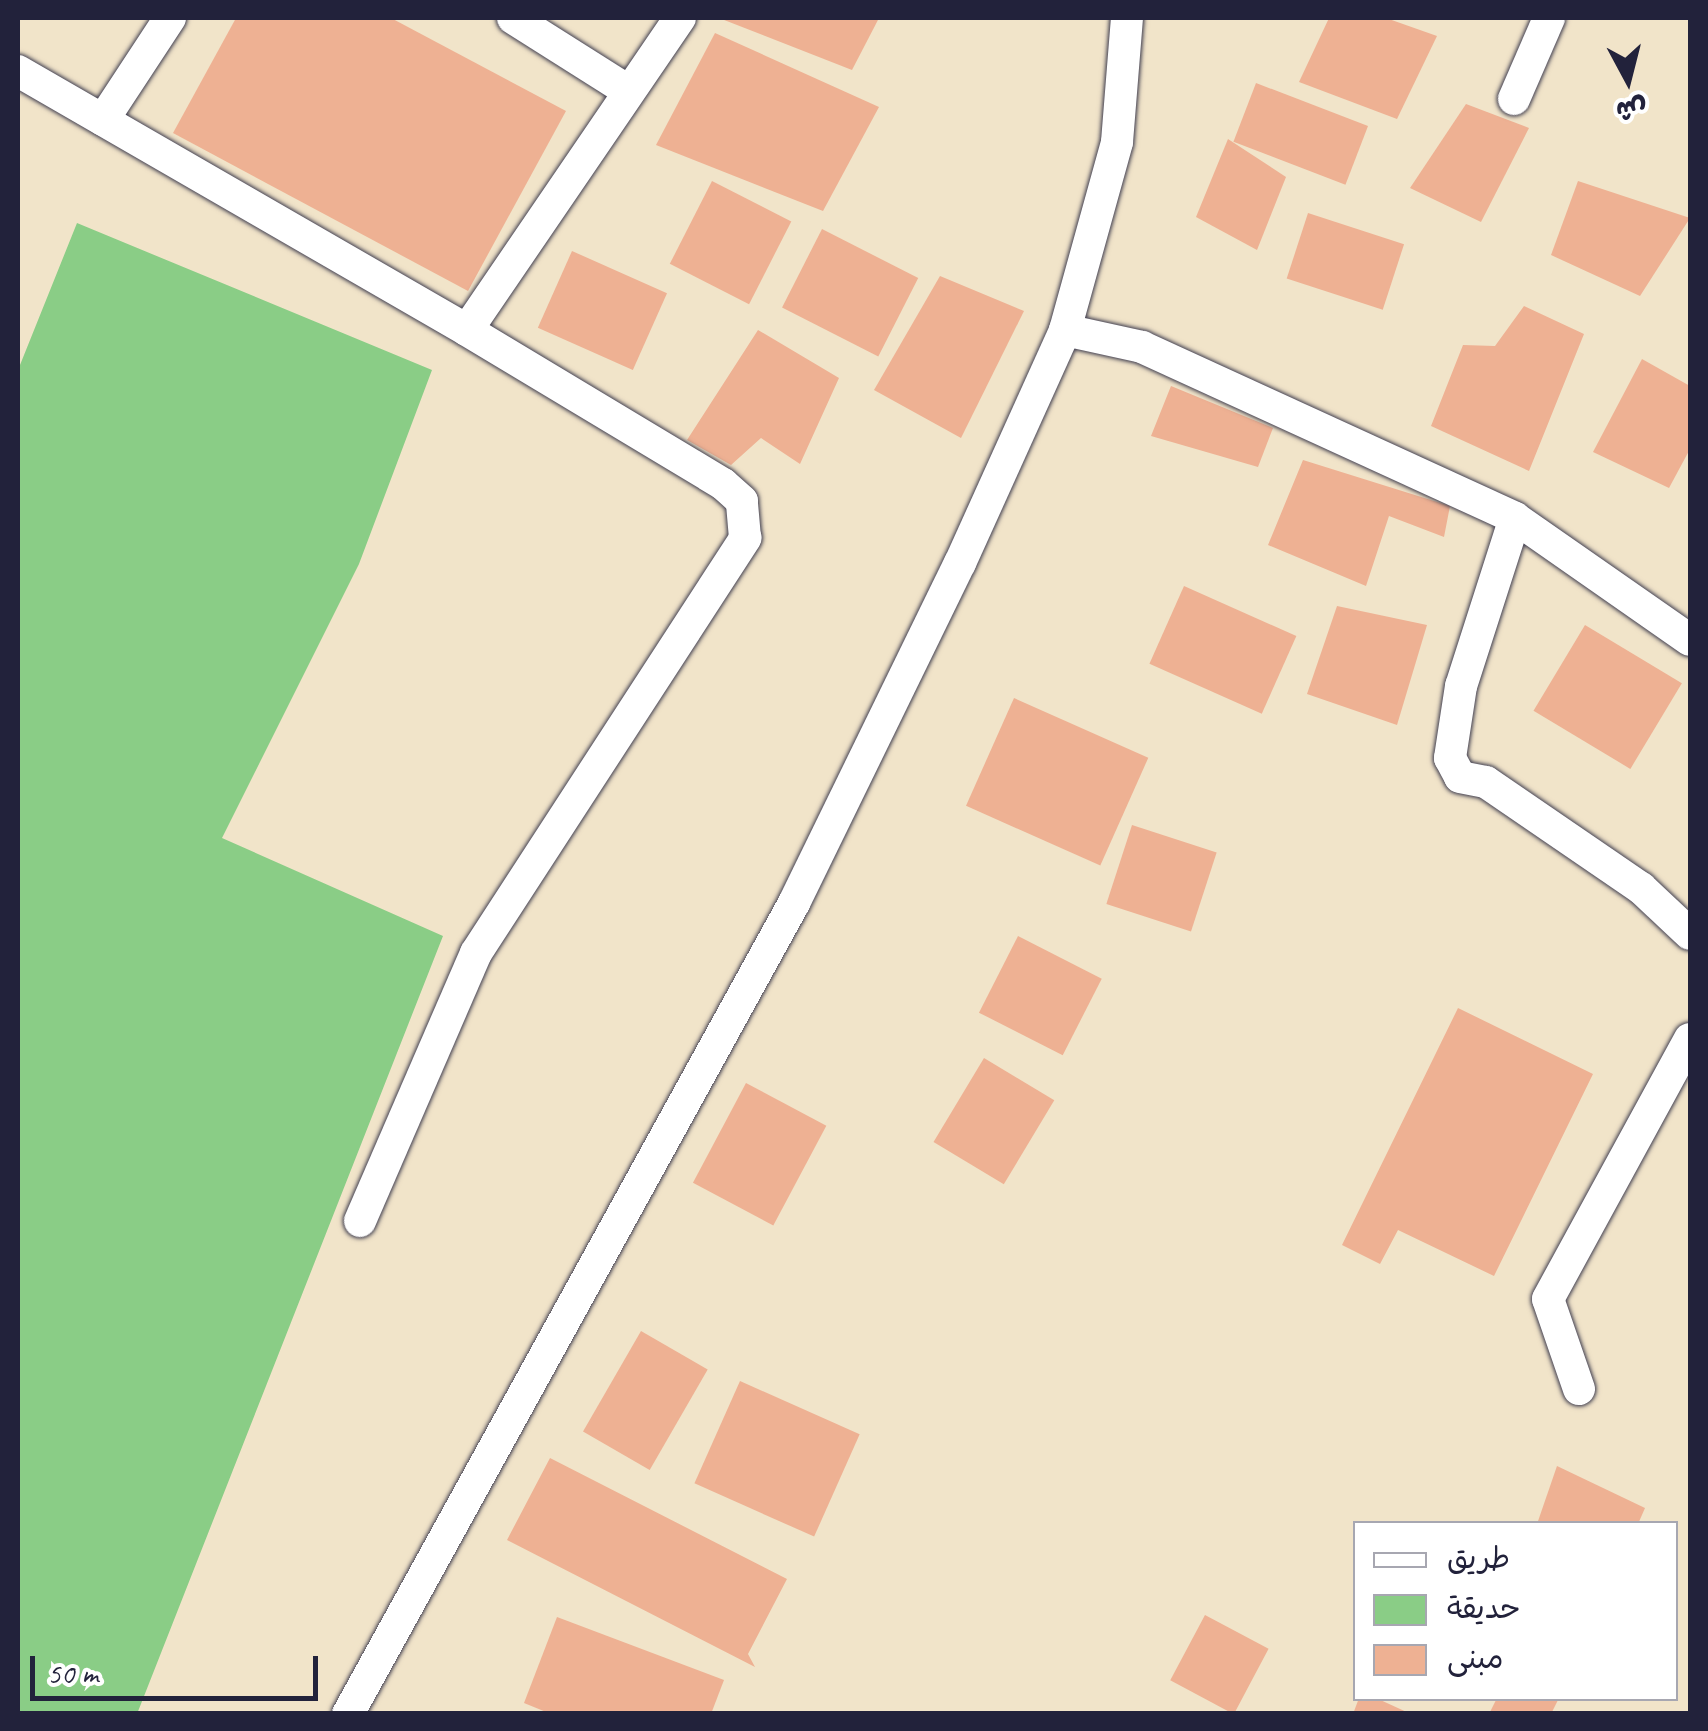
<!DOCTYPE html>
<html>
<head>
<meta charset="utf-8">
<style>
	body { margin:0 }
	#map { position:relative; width:1708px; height:1731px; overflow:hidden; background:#f1e4c9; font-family:Caveat,"Playpen Sans Arabic",sans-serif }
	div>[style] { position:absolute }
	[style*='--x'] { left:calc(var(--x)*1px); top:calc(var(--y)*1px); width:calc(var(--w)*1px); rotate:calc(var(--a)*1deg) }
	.green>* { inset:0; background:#8acd86 }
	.building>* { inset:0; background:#eeb193; transform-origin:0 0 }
	.roads { filter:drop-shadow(0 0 2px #413f50) drop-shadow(0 0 2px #413f50) }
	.street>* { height:32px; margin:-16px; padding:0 16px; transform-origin:16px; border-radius:16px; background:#fff }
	span { translate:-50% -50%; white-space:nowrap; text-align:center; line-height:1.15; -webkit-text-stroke:8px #fff; paint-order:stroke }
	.frame { position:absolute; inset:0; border:20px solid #22223b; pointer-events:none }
	.legend { position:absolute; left:1353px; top:1521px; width:325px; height:180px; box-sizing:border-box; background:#fff; border:2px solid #a7a7b1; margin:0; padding:12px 18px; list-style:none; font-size:30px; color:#22223b }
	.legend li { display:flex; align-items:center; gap:20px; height:50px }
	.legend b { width:50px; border:2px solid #a7a7b1 }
	.north { position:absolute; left:1578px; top:30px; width:100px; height:100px; -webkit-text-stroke:8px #fff; paint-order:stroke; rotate:173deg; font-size:28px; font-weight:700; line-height:40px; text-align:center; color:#22223b }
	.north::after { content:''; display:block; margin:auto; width:35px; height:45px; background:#22223b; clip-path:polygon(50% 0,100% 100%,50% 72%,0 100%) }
	.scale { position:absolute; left:30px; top:1656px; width:288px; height:45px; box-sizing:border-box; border:5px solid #22223b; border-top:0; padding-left:12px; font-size:30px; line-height:35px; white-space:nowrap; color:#22223b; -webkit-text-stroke:8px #fff; paint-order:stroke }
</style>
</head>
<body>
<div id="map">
	<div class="green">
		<div style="clip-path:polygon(77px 223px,432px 370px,359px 564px,222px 838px,443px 936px,137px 1714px,18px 1712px,18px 370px)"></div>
	</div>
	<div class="building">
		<div style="clip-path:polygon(236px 18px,391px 18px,566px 111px,468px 291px,173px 133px)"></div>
		<div style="clip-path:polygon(719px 18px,879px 18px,852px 70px)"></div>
		<div style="clip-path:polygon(1329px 18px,1386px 18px,1437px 36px,1397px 119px,1299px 82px)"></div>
		<div style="clip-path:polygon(715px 33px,879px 107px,823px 211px,656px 145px)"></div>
		<div style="left:1256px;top:83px;width:120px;height:63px;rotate:21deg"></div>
		<div style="clip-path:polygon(1466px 104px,1529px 128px,1481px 222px,1410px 188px)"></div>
		<div style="clip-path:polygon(1228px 139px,1286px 177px,1257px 250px,1196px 217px)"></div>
		<div style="left:712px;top:181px;width:89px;height:93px;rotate:27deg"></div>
		<div style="clip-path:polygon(1578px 181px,1690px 218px,1640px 296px,1551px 255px)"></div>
		<div style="left:1308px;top:213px;width:101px;height:69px;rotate:18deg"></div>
		<div style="left:822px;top:229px;width:108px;height:88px;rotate:27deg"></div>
		<div style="left:572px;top:251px;width:104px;height:84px;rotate:24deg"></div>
		<div style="clip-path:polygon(940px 276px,1024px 311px,961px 438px,874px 390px)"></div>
		<div style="clip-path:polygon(1524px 306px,1584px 334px,1529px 471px,1431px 426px,1463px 345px,1495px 346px)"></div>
		<div style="clip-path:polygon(758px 330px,839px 378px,800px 464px,761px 438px,731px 465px,687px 440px)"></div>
		<div style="clip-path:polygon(1642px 359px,1690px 386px,1690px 449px,1669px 488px,1593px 452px)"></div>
		<div style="clip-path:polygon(1171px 386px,1273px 428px,1258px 467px,1151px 436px)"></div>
		<div style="clip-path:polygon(1303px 460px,1450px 506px,1444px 537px,1389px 516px,1366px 586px,1268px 545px)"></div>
		<div style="left:1184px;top:586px;width:123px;height:85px;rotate:24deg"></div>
		<div style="clip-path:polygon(1337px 606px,1427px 625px,1397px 725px,1307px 694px)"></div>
		<div style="left:1585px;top:625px;width:113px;height:100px;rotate:31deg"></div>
		<div style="left:1014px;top:698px;width:147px;height:118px;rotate:24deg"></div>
		<div style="left:1132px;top:825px;width:89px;height:83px;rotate:18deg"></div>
		<div style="left:1018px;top:936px;width:94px;height:86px;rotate:27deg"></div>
		<div style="clip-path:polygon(1458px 1008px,1593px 1074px,1494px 1276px,1398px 1230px,1380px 1264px,1342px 1245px)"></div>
		<div style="left:984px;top:1058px;width:82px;height:98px;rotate:31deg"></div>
		<div style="left:746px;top:1083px;width:91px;height:113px;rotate:28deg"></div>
		<div style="left:641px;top:1331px;width:77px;height:116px;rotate:30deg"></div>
		<div style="left:740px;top:1381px;width:131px;height:112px;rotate:24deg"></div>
		<div style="clip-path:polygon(550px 1458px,787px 1579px,748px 1654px,755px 1667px,507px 1540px)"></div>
		<div style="clip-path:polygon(1557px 1466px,1645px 1508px,1638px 1524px,1537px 1524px)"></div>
		<div style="left:1205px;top:1615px;width:72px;height:74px;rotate:28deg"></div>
		<div style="clip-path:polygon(557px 1617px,724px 1680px,711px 1714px,551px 1714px,524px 1703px)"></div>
		<div style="clip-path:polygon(1359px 1698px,1376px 1698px,1411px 1714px,1353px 1714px)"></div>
		<div style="clip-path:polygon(1497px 1698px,1559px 1698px,1551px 1714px,1489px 1714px)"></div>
	</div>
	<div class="roads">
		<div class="street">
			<div style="--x:513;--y:18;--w:135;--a:32.3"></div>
			<div style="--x:18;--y:71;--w:518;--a:29.98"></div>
			<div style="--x:1514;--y:99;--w:88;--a:-66.6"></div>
			<div style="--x:103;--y:120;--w:122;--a:-56.7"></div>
			<div style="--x:1065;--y:330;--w:79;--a:12.4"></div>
			<div style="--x:1142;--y:347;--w:410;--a:24.6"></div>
			<div style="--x:1515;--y:518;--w:213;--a:34.9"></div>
			<div style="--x:1515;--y:518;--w:176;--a:107.8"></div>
			<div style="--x:1461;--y:686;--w:73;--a:98.7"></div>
			<div style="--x:1450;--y:758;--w:21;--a:62"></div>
			<div style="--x:1460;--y:777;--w:26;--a:11"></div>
			<div style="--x:1486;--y:782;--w:188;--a:34.4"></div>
			<div style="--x:1641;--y:888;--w:67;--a:43.2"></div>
			<div style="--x:360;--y:1221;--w:292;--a:-66.6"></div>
			<div style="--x:476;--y:953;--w:495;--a:-57"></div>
			<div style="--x:745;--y:538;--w:37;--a:-95"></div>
			<div style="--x:742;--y:501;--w:25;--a:-138"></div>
			<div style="--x:723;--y:484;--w:299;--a:-149"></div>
			<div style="--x:467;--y:330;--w:378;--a:-55.7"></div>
			<div style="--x:1579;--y:1389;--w:95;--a:-109"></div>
			<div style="--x:1548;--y:1299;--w:296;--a:-61.4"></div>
			<div style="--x:348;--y:1714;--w:926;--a:-61.19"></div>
			<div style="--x:794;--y:903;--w:378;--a:-64"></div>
			<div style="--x:960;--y:563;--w:256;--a:-65.7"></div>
			<div style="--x:1065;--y:330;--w:195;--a:-74.5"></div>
			<div style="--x:1117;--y:142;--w:124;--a:-85.4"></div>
		</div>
	</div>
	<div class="frame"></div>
	<ul class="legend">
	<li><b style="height:12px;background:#fff"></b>طريق</li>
	<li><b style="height:28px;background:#8acd86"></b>حديقة</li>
	<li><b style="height:28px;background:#eeb193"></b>مبنى</li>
	</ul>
	<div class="north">ش</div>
	<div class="scale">50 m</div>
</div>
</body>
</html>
